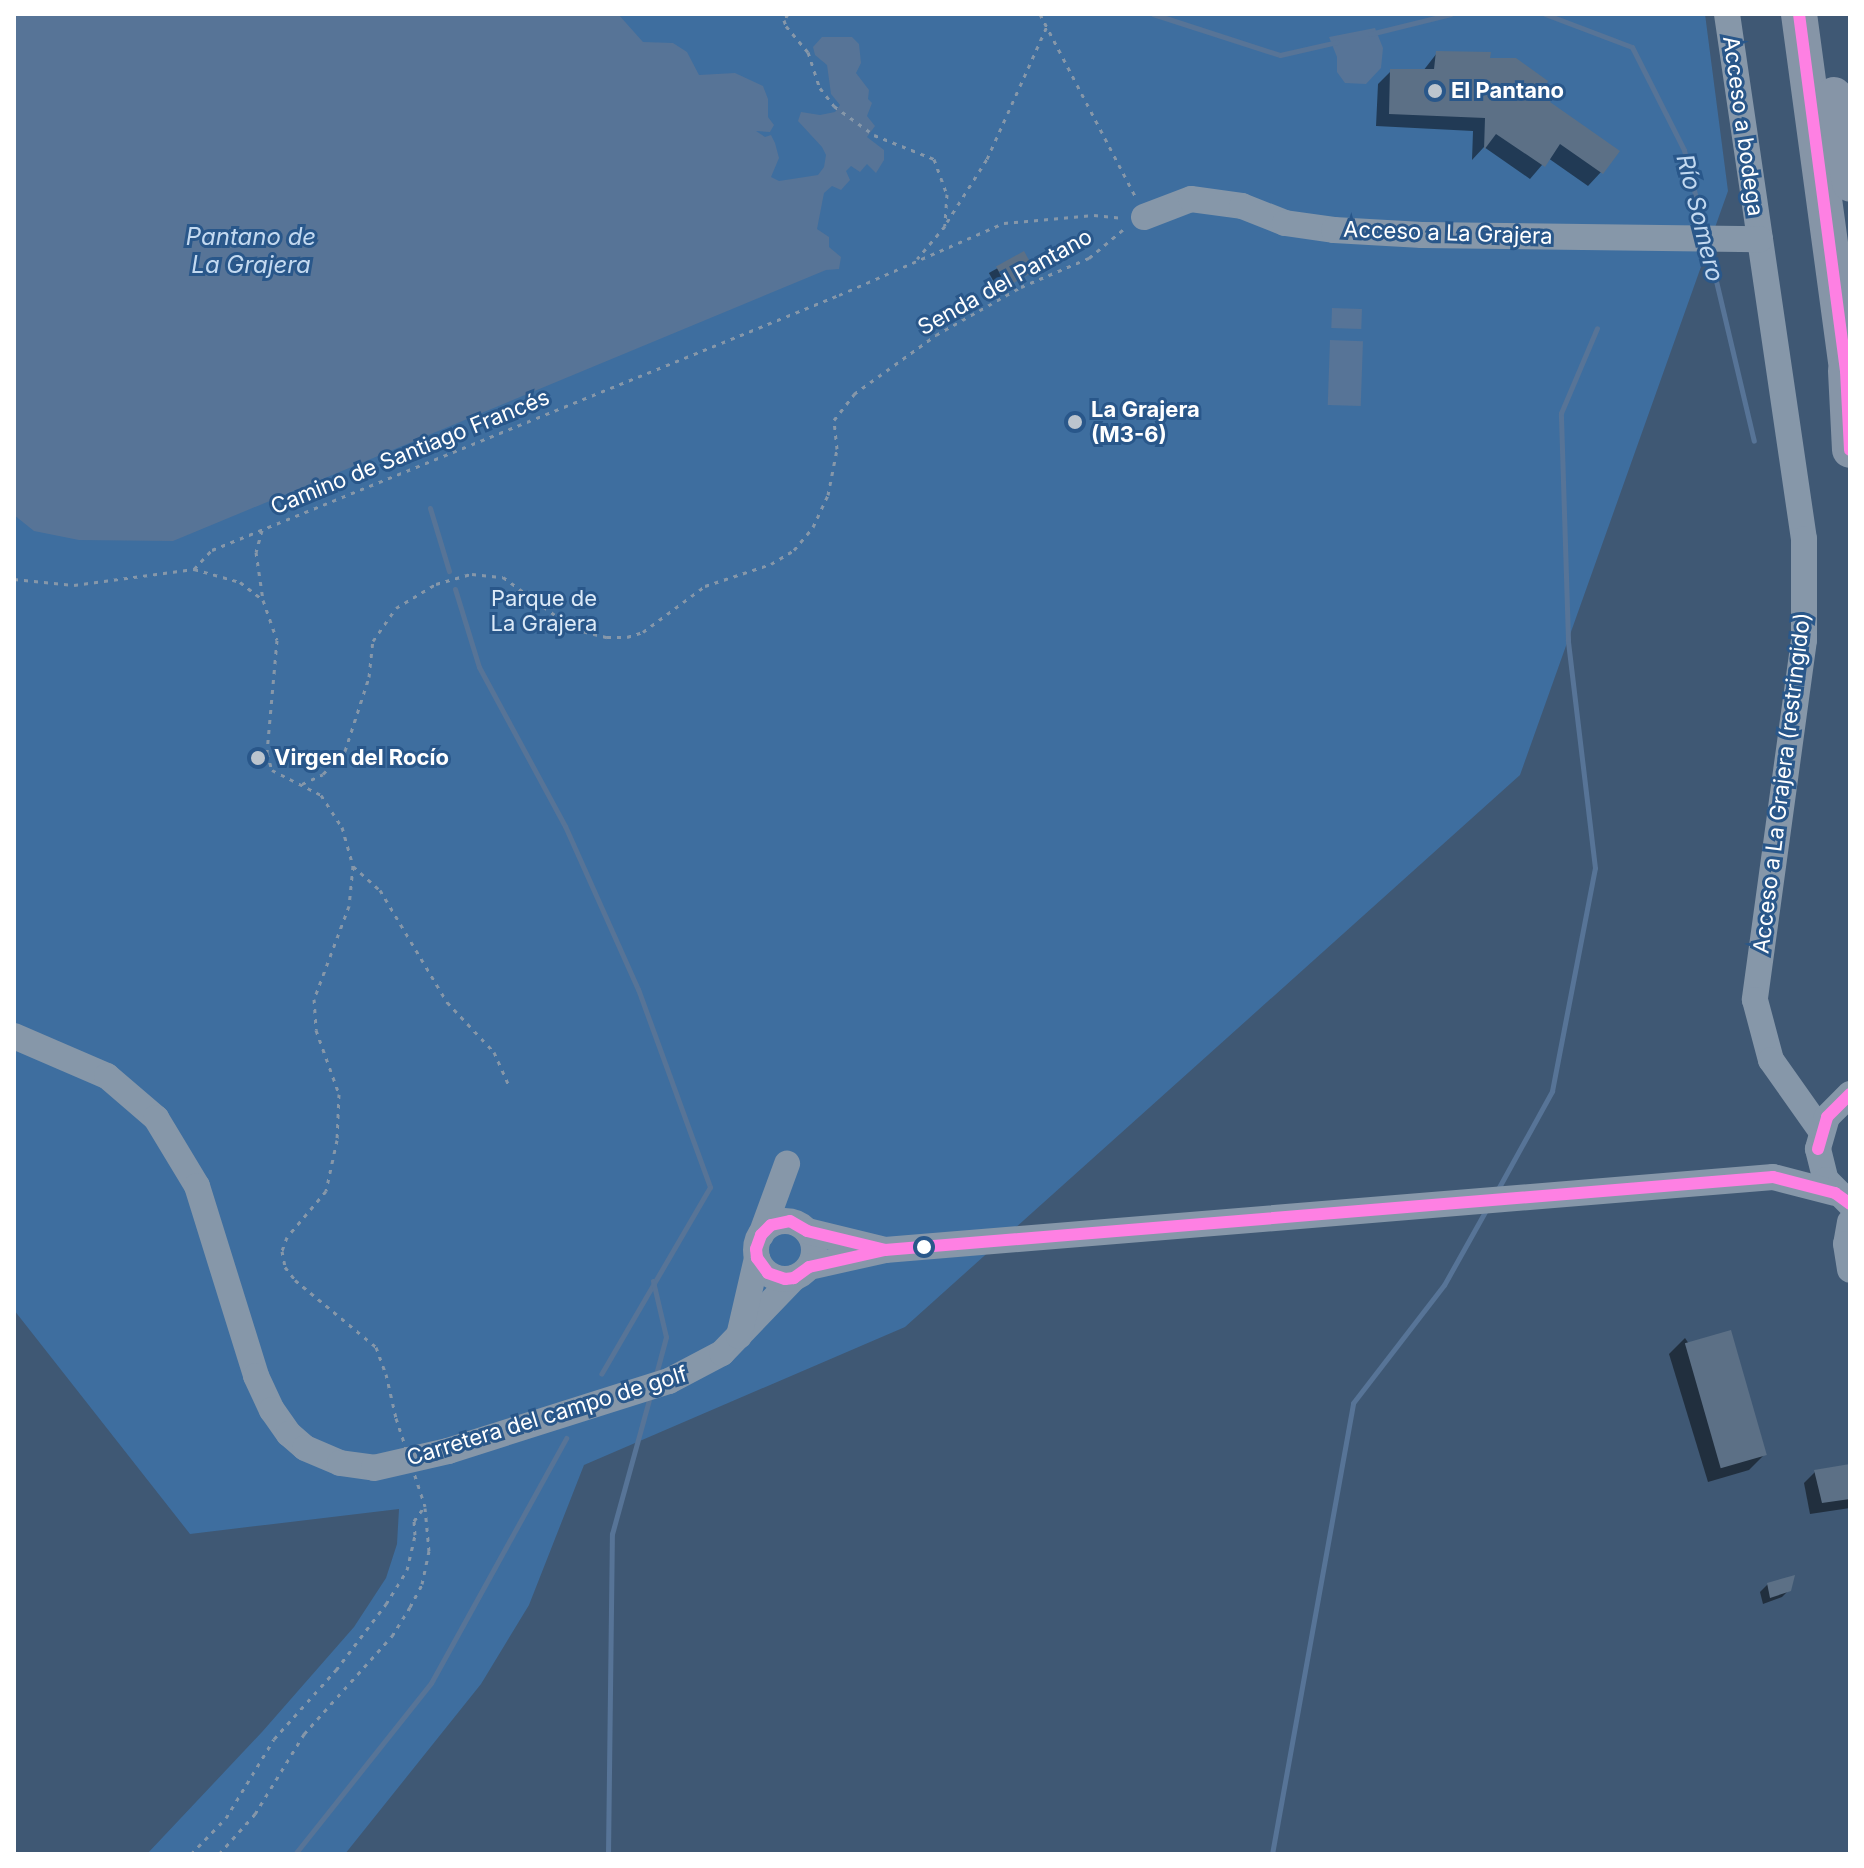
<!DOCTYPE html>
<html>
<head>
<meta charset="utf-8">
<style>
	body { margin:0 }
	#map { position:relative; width:1864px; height:1868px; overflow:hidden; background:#3f5874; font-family:Inter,sans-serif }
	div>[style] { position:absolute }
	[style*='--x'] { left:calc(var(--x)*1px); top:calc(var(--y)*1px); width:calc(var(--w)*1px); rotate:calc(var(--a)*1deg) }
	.green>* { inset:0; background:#3e6e9f }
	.water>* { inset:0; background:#577497; transform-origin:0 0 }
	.shadow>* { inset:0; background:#0007; transform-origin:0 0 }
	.stream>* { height:5px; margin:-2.5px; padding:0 2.5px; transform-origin:2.5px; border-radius:2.5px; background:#577497 }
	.building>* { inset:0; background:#5c7086; transform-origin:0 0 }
	.path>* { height:3px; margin-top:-1.5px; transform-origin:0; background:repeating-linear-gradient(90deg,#8697a9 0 4px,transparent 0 10px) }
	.minor>* { height:26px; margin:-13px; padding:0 13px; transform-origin:13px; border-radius:13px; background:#8697a9 }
	.minor>.ring { margin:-13px; padding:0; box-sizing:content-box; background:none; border:26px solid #8697a9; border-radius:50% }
	.highway>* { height:36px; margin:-18px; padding:0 18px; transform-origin:18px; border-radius:18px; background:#8695a7 }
	.path-bridge>* { height:3px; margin-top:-1.5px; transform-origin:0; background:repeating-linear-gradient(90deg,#8697a9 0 4px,transparent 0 10px) }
	.bus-1>* { height:12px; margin:-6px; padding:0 6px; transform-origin:6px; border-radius:6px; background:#fe80e3 }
	.dots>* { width:22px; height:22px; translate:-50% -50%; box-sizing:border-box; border:4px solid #29578a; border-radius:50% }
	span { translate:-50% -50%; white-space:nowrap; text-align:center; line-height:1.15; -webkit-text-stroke:6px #29578a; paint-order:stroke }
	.poi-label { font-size:22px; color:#fff; font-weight:700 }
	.left { translate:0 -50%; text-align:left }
	.street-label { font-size:22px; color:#fff }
	.park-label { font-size:22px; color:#dbe9f7 }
	.water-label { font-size:24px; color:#c3d9f0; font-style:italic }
	.frame { position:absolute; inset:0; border:16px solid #fff; pointer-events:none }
</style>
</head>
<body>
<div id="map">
	<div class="green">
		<div style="clip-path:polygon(14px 14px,1705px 14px,1728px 191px,1520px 775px,905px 1327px,584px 1465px,529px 1605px,481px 1684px,345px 1854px,147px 1854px,262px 1732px,354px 1627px,386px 1578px,397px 1544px,399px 1509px,190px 1534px,14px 1310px)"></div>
	</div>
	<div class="water">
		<div style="clip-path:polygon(14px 14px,618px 14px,643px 42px,673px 43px,687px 52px,699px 75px,735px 73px,763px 86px,768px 99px,768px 117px,774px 125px,770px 132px,756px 131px,765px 137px,771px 135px,775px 143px,779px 158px,771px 177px,779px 181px,818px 175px,824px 167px,826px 155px,822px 147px,798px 121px,801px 112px,820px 115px,835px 112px,840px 105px,831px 94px,827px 65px,815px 55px,813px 47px,822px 37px,852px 37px,859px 44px,861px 63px,856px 73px,869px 90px,868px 99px,872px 103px,867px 116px,875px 126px,867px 137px,884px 150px,884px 160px,876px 173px,867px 164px,860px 172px,851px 166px,846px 171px,850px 180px,841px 190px,832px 186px,824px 193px,817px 229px,829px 237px,829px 247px,841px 257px,839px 269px,826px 270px,173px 541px,79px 540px,34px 531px,14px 515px)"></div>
		<div style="clip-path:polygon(1375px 28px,1383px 48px,1381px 68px,1366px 84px,1345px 83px,1337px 72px,1337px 57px,1329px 37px)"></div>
		<div style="left:1332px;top:308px;width:30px;height:20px;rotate:2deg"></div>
		<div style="left:1330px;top:340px;width:33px;height:65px;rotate:2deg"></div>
	</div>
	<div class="shadow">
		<div style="clip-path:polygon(1437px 53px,1488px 60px,1542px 88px,1548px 103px,1601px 172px,1588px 186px,1548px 158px,1530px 179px,1484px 147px,1472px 160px,1473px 131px,1376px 126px,1378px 84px,1391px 71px,1423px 71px)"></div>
		<div style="left:1023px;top:254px;width:18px;height:39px;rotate:61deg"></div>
		<div style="clip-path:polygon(1685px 1338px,1764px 1455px,1749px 1470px,1708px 1482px,1669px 1354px)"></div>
		<div style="clip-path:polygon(1850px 1466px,1850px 1508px,1810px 1514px,1804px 1483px,1815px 1472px)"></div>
		<div style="clip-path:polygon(1768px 1584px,1789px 1590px,1782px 1597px,1763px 1604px,1760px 1592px)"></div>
	</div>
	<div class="stream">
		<div style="--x:1153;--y:14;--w:133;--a:17.9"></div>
		<div style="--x:1280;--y:55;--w:58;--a:-12.8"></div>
		<div style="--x:1545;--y:14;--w:93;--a:20.8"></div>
		<div style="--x:1632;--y:47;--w:115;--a:63.2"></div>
		<div style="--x:1684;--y:150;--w:82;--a:76"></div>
		<div style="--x:1370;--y:34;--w:83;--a:-13.9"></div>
		<div style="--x:1708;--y:247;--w:199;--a:76.7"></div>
		<div style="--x:430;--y:508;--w:66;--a:73.2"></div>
		<div style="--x:455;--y:589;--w:82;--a:72.9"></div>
		<div style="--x:479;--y:667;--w:181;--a:61.6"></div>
		<div style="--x:565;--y:826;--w:179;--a:65.9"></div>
		<div style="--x:638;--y:989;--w:211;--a:70"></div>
		<div style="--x:710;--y:1187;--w:216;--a:120.2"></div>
		<div style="--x:1498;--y:1189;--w:112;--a:-61.1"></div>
		<div style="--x:1552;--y:1091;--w:227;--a:-79.1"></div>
		<div style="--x:1595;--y:868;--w:230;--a:-96.8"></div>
		<div style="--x:1568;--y:640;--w:227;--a:-91.8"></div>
		<div style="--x:1561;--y:413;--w:92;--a:-67"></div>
		<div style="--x:653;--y:1281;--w:57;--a:76.9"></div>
		<div style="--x:666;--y:1337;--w:39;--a:105"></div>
		<div style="--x:295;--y:1854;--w:218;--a:-51.5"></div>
		<div style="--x:431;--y:1683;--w:280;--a:-61.1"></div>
		<div style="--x:608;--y:1854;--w:320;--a:-89.3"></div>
		<div style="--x:612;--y:1534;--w:143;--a:-74.6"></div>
		<div style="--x:1272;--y:1854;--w:458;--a:-79.8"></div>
		<div style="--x:1353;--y:1403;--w:149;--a:-52.4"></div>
		<div style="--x:1444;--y:1285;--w:88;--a:-60.8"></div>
	</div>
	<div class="building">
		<div style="clip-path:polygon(1436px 51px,1491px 52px,1490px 58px,1516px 58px,1548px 81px,1545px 88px,1556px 95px,1550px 102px,1620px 151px,1603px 174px,1560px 144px,1545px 167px,1496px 134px,1484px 150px,1485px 118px,1389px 114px,1390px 69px,1434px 69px)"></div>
		<div style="left:1024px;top:251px;width:23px;height:32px;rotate:61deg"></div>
		<div style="left:1731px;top:1330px;width:130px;height:48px;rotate:74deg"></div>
		<div style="clip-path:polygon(1850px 1464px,1850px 1499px,1822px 1503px,1814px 1470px)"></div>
		<div style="clip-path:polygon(1795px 1575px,1791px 1591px,1770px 1598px,1767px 1583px)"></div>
	</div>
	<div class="path">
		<div style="--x:788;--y:14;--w:7;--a:124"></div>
		<div style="--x:784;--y:20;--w:6;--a:72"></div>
		<div style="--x:786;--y:26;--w:34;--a:50"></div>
		<div style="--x:808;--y:52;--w:38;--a:72"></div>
		<div style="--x:820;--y:88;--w:23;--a:52"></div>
		<div style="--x:834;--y:106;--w:49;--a:35.9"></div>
		<div style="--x:874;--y:135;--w:65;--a:21.8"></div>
		<div style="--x:934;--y:159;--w:37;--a:70"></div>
		<div style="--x:947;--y:194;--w:32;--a:94"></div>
		<div style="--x:945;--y:226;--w:43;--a:130.3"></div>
		<div style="--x:1040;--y:14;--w:208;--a:62.4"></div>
		<div style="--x:947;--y:222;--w:75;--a:-57.6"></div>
		<div style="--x:987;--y:159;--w:146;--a:-65.7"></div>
		<div style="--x:262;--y:530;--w:23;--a:105"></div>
		<div style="--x:256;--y:552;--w:49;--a:81.7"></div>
		<div style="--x:263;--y:600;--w:42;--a:70.7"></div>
		<div style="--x:277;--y:640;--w:113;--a:95.1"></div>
		<div style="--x:267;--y:753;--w:18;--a:74"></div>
		<div style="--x:272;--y:770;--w:55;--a:27"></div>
		<div style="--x:321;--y:795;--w:38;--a:57"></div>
		<div style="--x:342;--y:827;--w:41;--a:74.2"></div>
		<div style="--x:353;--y:866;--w:40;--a:95.7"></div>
		<div style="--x:349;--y:906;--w:99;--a:110.6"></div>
		<div style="--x:314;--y:999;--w:31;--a:86"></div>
		<div style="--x:316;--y:1030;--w:68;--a:70.2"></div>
		<div style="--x:339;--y:1094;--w:46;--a:92.5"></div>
		<div style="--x:337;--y:1140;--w:52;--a:102.2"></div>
		<div style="--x:326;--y:1191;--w:60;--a:130.3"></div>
		<div style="--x:287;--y:1237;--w:15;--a:110"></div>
		<div style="--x:282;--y:1251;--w:16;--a:79"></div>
		<div style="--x:285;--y:1267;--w:16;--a:52"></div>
		<div style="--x:295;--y:1280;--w:105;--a:39.6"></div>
		<div style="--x:376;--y:1347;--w:29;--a:70"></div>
		<div style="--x:386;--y:1374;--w:45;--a:77.2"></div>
		<div style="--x:194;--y:569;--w:26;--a:-47"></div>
		<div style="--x:212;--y:550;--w:677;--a:-22.13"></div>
		<div style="--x:839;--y:295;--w:180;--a:-23.6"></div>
		<div style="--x:1004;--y:223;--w:90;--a:-5.1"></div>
		<div style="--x:1094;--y:215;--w:27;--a:6"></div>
		<div style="--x:14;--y:579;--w:60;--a:5.7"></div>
		<div style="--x:74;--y:585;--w:121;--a:-7.6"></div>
		<div style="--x:194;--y:569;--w:48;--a:15.8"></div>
		<div style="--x:240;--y:582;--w:29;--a:38"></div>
		<div style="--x:302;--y:784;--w:23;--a:-25"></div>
		<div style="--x:323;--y:774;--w:32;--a:-46"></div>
		<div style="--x:345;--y:751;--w:78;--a:-72"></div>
		<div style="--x:369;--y:677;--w:36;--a:-84"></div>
		<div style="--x:373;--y:641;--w:40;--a:-55.1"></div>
		<div style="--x:396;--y:608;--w:47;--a:-31"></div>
		<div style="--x:436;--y:584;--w:37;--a:-16"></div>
		<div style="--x:472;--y:574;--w:31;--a:6"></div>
		<div style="--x:503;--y:577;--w:88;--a:36.2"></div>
		<div style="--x:574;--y:629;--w:34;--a:14"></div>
		<div style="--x:607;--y:637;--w:20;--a:0"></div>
		<div style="--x:627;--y:637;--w:17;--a:-17"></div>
		<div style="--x:643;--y:632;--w:77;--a:-36.6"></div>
		<div style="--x:705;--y:586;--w:70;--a:-18.4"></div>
		<div style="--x:771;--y:564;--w:27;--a:-31"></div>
		<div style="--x:794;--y:550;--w:30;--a:-50"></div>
		<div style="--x:813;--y:527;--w:35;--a:-65"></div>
		<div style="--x:828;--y:495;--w:47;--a:-78.9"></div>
		<div style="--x:837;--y:449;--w:29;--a:-96"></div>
		<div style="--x:834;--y:420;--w:33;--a:-52"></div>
		<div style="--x:854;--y:394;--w:101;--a:-35.7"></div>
		<div style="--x:936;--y:335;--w:98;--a:-29.5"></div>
		<div style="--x:1021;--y:287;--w:74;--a:-23.1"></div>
		<div style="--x:1089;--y:258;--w:47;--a:-39.8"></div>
		<div style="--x:353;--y:866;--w:36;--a:42"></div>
		<div style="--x:380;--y:890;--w:131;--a:59.1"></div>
		<div style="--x:447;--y:1002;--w:69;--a:46.8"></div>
		<div style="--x:494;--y:1052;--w:39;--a:66"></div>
		<div style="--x:191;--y:1854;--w:50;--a:-45.8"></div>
		<div style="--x:226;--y:1818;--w:92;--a:-58.7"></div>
		<div style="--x:274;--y:1739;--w:93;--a:-48.1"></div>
		<div style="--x:336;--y:1670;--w:83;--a:-52.9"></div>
		<div style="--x:386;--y:1604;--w:40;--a:-58"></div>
		<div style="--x:407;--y:1570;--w:36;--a:-77"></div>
		<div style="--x:415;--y:1535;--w:14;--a:-94"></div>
		<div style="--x:414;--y:1521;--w:19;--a:-54"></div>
		<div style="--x:219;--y:1854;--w:54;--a:-48"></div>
		<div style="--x:255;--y:1814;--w:94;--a:-58.5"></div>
		<div style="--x:304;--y:1734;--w:132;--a:-48.1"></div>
		<div style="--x:392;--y:1636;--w:34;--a:-58"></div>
		<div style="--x:410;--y:1607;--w:26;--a:-62"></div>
		<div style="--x:422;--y:1584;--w:34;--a:-78"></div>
		<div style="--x:429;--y:1551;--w:43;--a:-95.3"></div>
	</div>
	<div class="minor">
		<div style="--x:1727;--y:14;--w:531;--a:81.66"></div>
		<div style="--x:1804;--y:539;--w:101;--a:90"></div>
		<div style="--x:1804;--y:640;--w:363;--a:97.8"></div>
		<div style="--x:1755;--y:1000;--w:62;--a:75.1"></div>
		<div style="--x:1771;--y:1060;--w:87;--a:54.8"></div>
		<div style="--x:1144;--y:217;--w:50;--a:-21"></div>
		<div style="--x:1191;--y:199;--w:51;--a:7.8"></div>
		<div style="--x:1242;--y:206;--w:46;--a:21.6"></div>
		<div style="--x:1285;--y:223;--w:49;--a:8.1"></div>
		<div style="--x:1334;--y:230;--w:88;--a:3.3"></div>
		<div style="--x:1422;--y:235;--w:338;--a:0.7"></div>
		<div style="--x:14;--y:1036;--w:101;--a:23.3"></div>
		<div style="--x:107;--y:1076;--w:65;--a:40.6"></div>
		<div style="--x:156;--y:1118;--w:79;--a:58.9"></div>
		<div style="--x:197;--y:1186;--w:199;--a:72.7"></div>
		<div style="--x:256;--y:1376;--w:38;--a:65"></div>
		<div style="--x:272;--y:1410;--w:29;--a:55"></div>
		<div style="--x:289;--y:1434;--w:21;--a:41"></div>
		<div style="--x:305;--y:1448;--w:38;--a:23"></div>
		<div style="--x:340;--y:1463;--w:34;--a:8"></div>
		<div style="--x:374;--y:1468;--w:76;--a:-12.9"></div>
		<div style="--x:448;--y:1451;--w:232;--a:-17.6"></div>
		<div style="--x:669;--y:1381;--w:60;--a:-27.8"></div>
		<div style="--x:722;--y:1353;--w:104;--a:-46.2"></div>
		<div style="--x:1850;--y:1094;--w:33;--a:135"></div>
		<div style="--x:1827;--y:1117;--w:33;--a:106"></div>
		<div style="--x:1818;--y:1149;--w:32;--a:76"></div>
		<div style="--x:1826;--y:1180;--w:34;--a:45"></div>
		<div class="ring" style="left:756px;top:1221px;width:32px;height:32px"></div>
		<div style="--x:1850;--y:1222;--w:22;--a:100"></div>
		<div style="--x:1846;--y:1244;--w:26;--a:81"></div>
		<div style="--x:807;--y:1231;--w:76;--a:13.7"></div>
		<div style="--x:761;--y:1235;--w:76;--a:-69.9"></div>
		<div style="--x:809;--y:1267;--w:78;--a:-12.6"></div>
		<div style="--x:885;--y:1250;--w:891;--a:-4.7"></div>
		<div style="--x:1773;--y:1177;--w:64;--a:14.5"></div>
		<div style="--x:739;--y:1336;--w:80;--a:-77"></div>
	</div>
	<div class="highway">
		<div style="--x:1799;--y:14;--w:380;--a:82.3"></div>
		<div style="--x:1834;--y:95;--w:90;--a:79.8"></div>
		<div style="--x:1846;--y:371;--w:79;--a:87.1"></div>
	</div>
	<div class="path-bridge">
		<div style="--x:396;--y:1418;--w:93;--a:71.8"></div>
	</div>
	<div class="bus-1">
		<div style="--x:1799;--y:14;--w:360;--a:82.5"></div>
		<div style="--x:1846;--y:371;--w:79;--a:87.1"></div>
		<div style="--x:1818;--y:1149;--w:33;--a:-74"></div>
		<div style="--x:1827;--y:1117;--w:33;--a:-45"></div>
		<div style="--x:790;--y:1221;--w:20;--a:30"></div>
		<div style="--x:807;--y:1231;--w:80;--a:13.7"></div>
		<div style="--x:885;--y:1250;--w:78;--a:167.4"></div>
		<div style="--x:809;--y:1267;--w:19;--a:144"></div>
		<div style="--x:794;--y:1278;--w:9;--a:174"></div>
		<div style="--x:785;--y:1279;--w:18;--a:-161"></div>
		<div style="--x:768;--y:1273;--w:19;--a:-126"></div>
		<div style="--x:757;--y:1258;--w:9;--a:-96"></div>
		<div style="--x:756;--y:1249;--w:15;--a:-70"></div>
		<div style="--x:761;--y:1235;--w:14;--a:-45"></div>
		<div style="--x:771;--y:1225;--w:19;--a:-12"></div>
		<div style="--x:885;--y:1250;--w:891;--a:-4.7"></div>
		<div style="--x:1773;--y:1177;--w:64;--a:14.5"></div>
		<div style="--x:1835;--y:1193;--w:19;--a:36"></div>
	</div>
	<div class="dots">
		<div style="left:1435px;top:91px;background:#bcc5ce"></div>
		<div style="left:1075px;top:422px;background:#bcc5ce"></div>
		<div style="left:258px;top:758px;background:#bcc5ce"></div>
		<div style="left:924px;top:1247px;background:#fff"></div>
	</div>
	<div class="poi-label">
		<span class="left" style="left:1451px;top:91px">El Pantano</span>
		<span class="left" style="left:1091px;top:422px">La Grajera<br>(M3-6)</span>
		<span class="left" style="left:274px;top:758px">Virgen del Rocío</span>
	</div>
	<div class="street-label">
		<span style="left:1743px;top:126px;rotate:82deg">Acceso a bodega</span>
		<span style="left:1448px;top:233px;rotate:2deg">Acceso a La Grajera</span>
		<span style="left:1005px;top:282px;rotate:-29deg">Senda del Pantano</span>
		<span style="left:410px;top:452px;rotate:-22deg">Camino de Santiago Francés</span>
		<span style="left:1782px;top:783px;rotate:-83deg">Acceso a La Grajera (restringido)</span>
		<span style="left:547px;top:1416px;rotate:-17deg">Carretera del campo de golf</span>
	</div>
	<div class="park-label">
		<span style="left:544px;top:611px">Parque de<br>La Grajera</span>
	</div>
	<div class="water-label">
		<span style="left:1700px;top:218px;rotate:76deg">Río Somero</span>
		<span style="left:251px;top:251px">Pantano de<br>La Grajera</span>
	</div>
	<div class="frame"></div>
</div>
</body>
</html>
